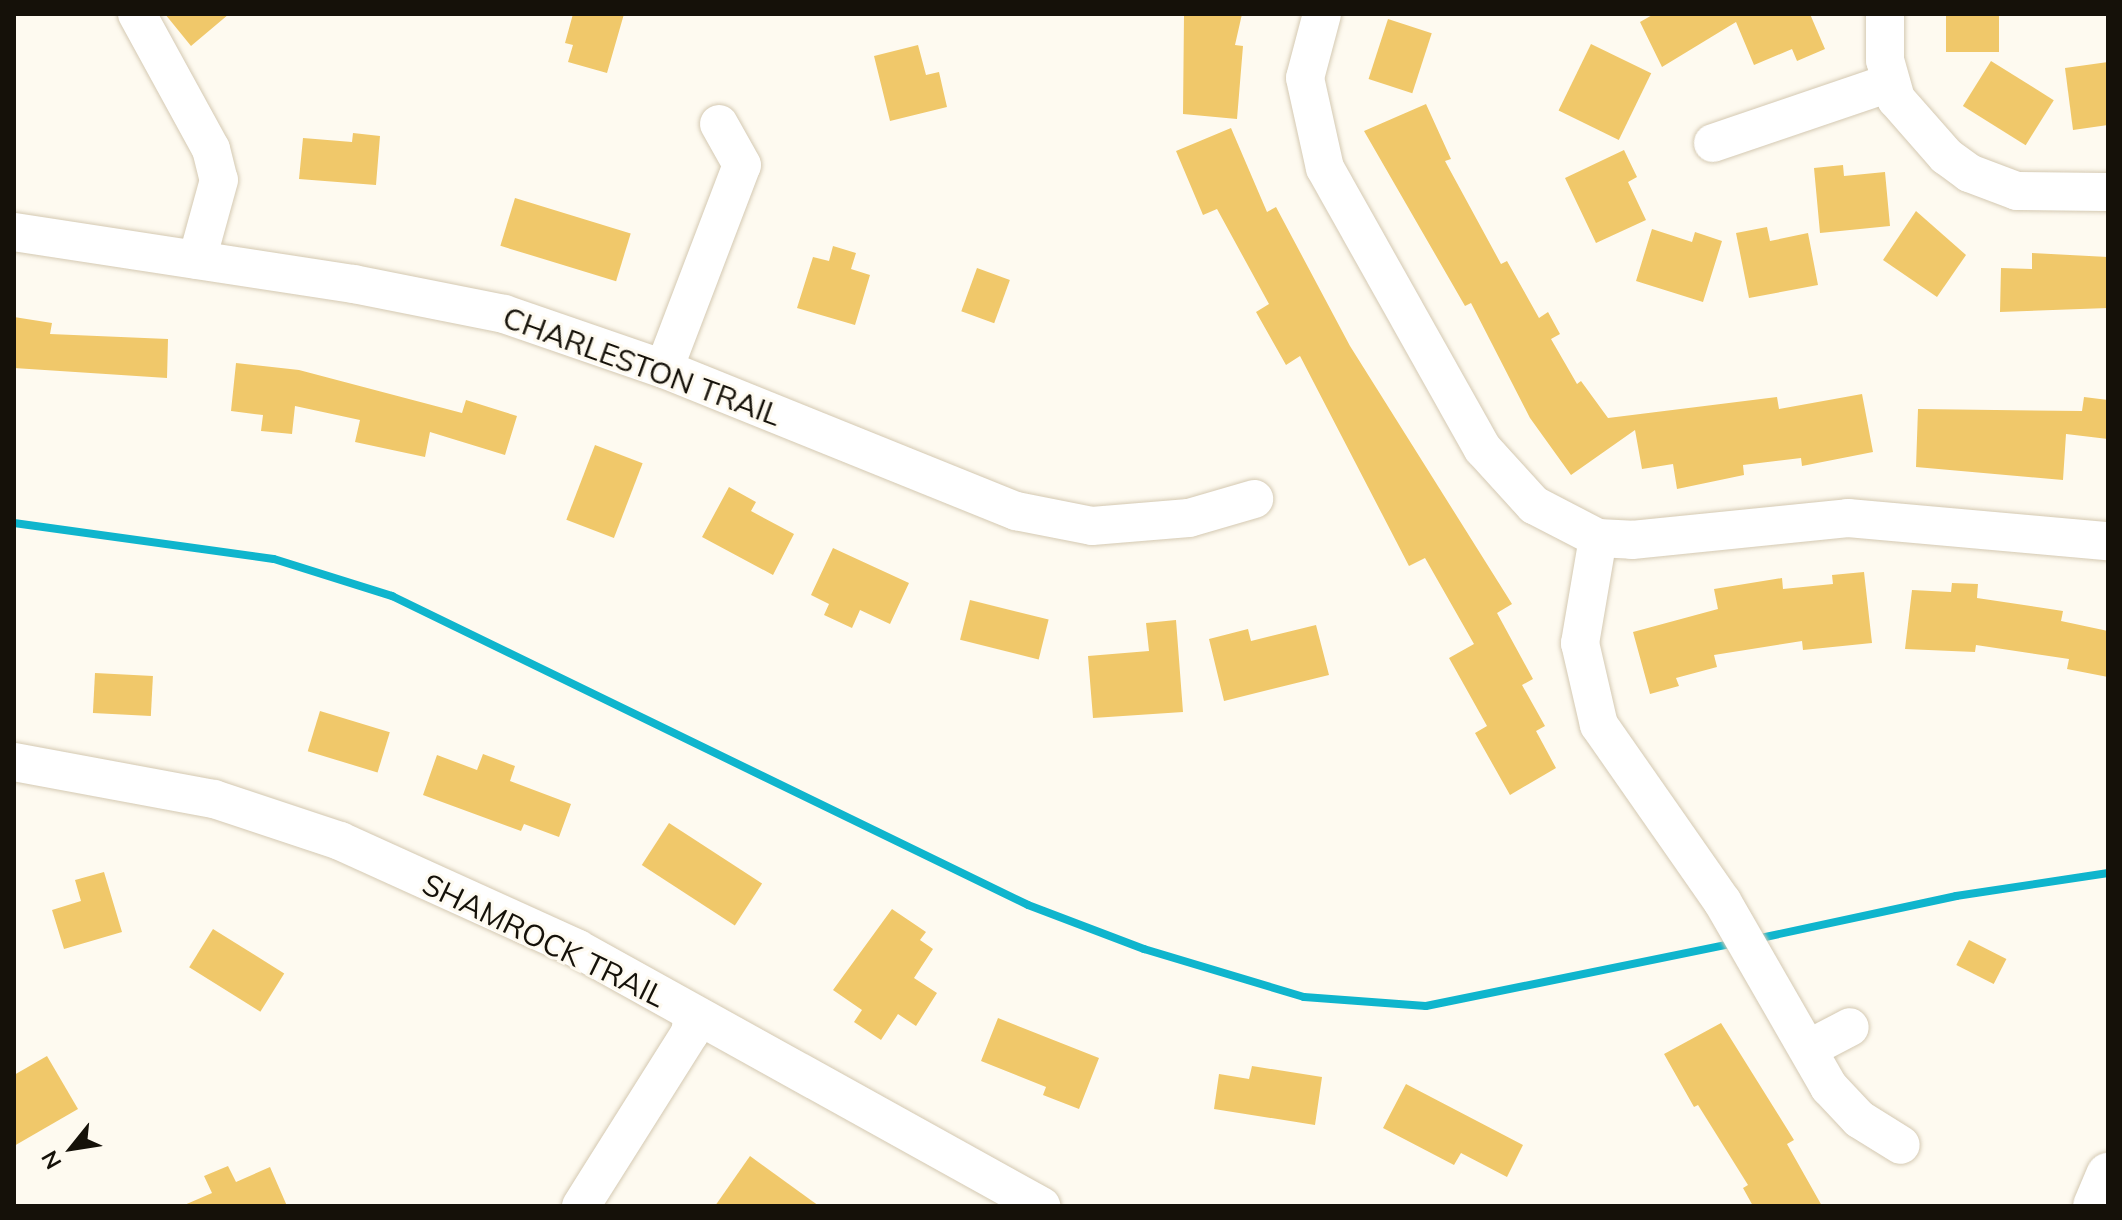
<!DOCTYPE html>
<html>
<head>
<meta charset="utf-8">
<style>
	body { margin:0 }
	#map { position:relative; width:2122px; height:1220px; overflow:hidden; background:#fefaf0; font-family:Mulish,sans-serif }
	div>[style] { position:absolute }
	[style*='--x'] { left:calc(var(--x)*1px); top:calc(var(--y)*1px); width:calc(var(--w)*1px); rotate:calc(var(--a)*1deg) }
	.stream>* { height:8px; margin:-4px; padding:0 4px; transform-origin:4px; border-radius:4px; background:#0fb5cd }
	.building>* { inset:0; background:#f0c86a; transform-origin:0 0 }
	.roads { filter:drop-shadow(0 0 2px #d4c9b2) drop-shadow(0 0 2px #d4c9b2) }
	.minor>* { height:38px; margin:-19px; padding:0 19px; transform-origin:19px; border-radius:19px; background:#fff }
	.major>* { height:44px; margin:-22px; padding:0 22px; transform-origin:22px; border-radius:22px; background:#fff }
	span { translate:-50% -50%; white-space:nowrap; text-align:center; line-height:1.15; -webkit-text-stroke:6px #fefaf0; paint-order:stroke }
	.street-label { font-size:30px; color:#151109 }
	.frame { position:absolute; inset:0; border:16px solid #151109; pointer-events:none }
	.north { position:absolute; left:32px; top:1108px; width:80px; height:80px; -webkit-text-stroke:6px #fefaf0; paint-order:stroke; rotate:240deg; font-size:22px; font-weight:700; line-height:32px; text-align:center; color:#151109 }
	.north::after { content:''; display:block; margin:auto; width:28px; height:36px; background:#151109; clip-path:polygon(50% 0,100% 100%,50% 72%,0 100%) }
</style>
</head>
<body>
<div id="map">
	<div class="stream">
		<div style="--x:14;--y:523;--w:262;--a:7.9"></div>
		<div style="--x:274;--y:559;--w:124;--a:17.4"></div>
		<div style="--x:392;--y:596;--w:707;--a:25.91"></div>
		<div style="--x:1028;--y:905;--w:124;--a:20.8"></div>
		<div style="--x:1144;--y:949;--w:167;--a:16.7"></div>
		<div style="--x:1304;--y:997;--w:122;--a:4.2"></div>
		<div style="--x:1426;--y:1006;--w:315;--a:-11.5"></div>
		<div style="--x:1756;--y:939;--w:205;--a:-12.1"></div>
		<div style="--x:1956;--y:896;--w:154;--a:-8.6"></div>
	</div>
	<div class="building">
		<div style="clip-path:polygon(165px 14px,229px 14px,191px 46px)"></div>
		<div style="clip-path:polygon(573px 14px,624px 14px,607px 73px,568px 62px,573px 45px,565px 43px)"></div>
		<div style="clip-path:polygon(1184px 14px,1242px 14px,1235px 45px,1243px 46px,1237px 119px,1183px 114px)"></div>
		<div style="clip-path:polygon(1654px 14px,1810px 14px,1825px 49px,1797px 61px,1792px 49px,1754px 65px,1736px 22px,1662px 67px,1640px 22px)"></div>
		<div style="left:1946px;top:14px;width:53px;height:38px"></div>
		<div style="left:1388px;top:19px;width:46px;height:63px;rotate:18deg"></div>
		<div style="left:1591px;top:44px;width:67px;height:74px;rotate:26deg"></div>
		<div style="clip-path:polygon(918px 45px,926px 75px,939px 72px,947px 107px,890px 121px,874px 56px)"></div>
		<div style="left:1991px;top:61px;width:74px;height:53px;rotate:32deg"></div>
		<div style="clip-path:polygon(2108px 62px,2108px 125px,2073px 130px,2065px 68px)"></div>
		<div style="clip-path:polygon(1426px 104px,1451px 159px,1445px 161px,1501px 264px,1507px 261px,1539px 318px,1548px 312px,1560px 334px,1551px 339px,1577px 384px,1581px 381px,1608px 418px,1777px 397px,1779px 409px,1862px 394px,1873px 452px,1802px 466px,1801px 458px,1743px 465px,1744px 475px,1677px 489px,1673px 464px,1642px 469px,1635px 430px,1571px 475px,1530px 418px,1471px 303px,1465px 306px,1364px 131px)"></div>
		<div style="clip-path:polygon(1231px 128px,1267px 212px,1276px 207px,1350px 346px,1512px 604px,1497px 613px,1533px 679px,1522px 685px,1545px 726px,1536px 731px,1556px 768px,1510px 795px,1475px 733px,1487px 726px,1449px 658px,1474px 644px,1425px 558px,1409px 566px,1300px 356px,1286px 365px,1256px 312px,1269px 304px,1217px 209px,1203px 215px,1176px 151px)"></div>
		<div style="clip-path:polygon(353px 133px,380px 136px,376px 185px,299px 179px,303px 138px,352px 142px)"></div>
		<div style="clip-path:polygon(1624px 150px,1637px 177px,1628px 182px,1646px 220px,1596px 243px,1565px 178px)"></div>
		<div style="clip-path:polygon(1843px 165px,1844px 176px,1885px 172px,1890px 226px,1820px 233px,1814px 168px)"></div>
		<div style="left:515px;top:198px;width:121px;height:50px;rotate:17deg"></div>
		<div style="clip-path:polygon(1916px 211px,1966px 255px,1937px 297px,1883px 260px)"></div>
		<div style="clip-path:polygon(1767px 227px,1770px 241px,1808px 233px,1818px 285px,1749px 298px,1736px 233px)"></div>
		<div style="clip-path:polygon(1652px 229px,1692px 242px,1695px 232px,1722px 241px,1703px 302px,1636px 281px)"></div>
		<div style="clip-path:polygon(833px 246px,856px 253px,851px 269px,870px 275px,855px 325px,797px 308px,813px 257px,829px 261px)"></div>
		<div style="clip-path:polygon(2032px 253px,2108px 257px,2108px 308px,2000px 312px,2001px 268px,2032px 269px)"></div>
		<div style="left:977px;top:268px;width:35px;height:46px;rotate:20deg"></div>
		<div style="clip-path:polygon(14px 317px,52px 323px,50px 334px,168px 339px,167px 378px,14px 368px)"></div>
		<div style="clip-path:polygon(236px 363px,299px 370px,462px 413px,466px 400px,517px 416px,505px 455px,430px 432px,425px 457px,355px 442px,360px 420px,295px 406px,292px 434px,261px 431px,263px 415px,231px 411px)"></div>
		<div style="clip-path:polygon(2084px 397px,2108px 400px,2108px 439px,2066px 434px,2063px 480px,1916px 467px,1918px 409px,2082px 411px)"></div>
		<div style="left:595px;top:445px;width:51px;height:80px;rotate:21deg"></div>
		<div style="clip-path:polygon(729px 487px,756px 502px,751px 511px,794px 534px,773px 575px,702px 537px)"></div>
		<div style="clip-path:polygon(833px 548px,909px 583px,890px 624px,860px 610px,852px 628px,824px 615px,829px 604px,811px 595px)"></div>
		<div style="clip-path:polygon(1864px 572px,1872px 643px,1803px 650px,1802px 641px,1714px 655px,1717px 667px,1676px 678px,1679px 686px,1650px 694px,1633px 632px,1718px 609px,1714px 589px,1782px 578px,1783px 589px,1833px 584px,1832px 575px)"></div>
		<div style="clip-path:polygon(1952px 583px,1978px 584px,1977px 598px,2063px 611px,2061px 621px,2108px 631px,2108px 677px,2067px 669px,2069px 659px,1976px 645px,1975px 652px,1905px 649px,1912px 590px,1951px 592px)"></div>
		<div style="left:970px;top:600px;width:81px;height:41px;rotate:14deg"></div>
		<div style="clip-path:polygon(1176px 620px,1183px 712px,1093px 718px,1088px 656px,1149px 651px,1146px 623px)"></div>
		<div style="clip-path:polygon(1316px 625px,1329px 675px,1224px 701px,1209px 639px,1248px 629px,1251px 641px)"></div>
		<div style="left:95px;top:673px;width:58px;height:40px;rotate:3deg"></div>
		<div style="left:320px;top:711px;width:73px;height:42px;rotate:17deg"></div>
		<div style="clip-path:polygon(483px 754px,515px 766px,510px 781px,571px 804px,559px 837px,524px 824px,521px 831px,423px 795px,437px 755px,477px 770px)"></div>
		<div style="left:669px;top:823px;width:111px;height:50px;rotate:33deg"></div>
		<div style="clip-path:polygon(104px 872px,122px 932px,64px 949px,52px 910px,81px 901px,75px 880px)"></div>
		<div style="clip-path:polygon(892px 909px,926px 932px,920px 940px,933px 949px,914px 978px,937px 993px,916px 1026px,898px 1014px,881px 1040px,854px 1022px,862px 1010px,833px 990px)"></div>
		<div style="left:213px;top:929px;width:84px;height:45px;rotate:32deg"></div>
		<div style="left:1969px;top:940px;width:42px;height:28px;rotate:27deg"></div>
		<div style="clip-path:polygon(998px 1018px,1099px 1058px,1079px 1109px,1043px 1095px,1046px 1087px,981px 1061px)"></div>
		<div style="clip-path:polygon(1721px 1023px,1794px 1140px,1787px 1144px,1822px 1206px,1753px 1206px,1743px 1188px,1748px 1185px,1698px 1105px,1694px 1107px,1664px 1054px)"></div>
		<div style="clip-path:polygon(47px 1056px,78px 1109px,14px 1146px,14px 1075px)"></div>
		<div style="clip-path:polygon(1252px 1066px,1322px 1077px,1315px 1125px,1214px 1109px,1219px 1074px,1249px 1079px)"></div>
		<div style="clip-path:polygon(1406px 1084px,1523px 1145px,1507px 1177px,1461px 1153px,1454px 1165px,1383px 1128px)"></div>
		<div style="clip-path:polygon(750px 1156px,819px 1206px,715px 1206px)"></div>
		<div style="clip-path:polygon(228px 1166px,236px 1182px,270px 1167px,287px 1206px,182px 1206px,212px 1193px,204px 1176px)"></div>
	</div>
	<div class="roads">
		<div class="minor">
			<div style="--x:137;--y:14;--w:154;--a:61.3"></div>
			<div style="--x:211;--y:149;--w:32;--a:76"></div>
			<div style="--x:219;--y:180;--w:83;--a:105.4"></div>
			<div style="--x:1322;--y:14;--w:66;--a:104.9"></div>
			<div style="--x:1305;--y:78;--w:92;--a:77.5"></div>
			<div style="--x:1325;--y:168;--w:322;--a:60.7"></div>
			<div style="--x:1483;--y:449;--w:76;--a:47.7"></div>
			<div style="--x:1534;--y:505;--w:72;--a:27.3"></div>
			<div style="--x:1598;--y:538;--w:34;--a:3"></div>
			<div style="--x:1632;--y:540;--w:217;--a:-5.8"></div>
			<div style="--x:1848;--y:518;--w:261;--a:5.1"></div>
			<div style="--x:1885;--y:14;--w:46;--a:90"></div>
			<div style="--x:1885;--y:60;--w:41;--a:74.2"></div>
			<div style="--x:1896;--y:99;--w:76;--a:48.7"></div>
			<div style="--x:1946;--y:156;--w:29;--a:36"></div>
			<div style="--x:1969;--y:173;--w:51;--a:20.6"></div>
			<div style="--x:2017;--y:191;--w:91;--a:0.6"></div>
			<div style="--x:1713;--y:143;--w:186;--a:-18.8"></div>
			<div style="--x:14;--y:232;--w:344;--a:8.7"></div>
			<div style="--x:354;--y:284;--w:153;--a:11.3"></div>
			<div style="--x:504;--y:314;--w:169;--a:19"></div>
			<div style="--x:664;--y:369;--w:380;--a:22"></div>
			<div style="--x:1016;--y:511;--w:77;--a:11.2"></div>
			<div style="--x:1092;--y:526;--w:97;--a:-4.7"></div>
			<div style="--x:1189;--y:518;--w:68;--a:-16.3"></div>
			<div style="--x:664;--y:369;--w:218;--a:-69.1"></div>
			<div style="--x:742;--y:165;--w:47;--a:-119.3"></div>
			<div style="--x:1598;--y:538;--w:107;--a:99.7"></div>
			<div style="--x:1580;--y:643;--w:84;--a:77"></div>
			<div style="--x:1599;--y:725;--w:215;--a:55.1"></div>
			<div style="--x:1722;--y:901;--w:215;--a:60.1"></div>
			<div style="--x:1829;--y:1087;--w:44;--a:46.8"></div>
			<div style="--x:1859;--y:1119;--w:49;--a:31.8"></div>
			<div style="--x:14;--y:762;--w:203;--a:10.5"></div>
			<div style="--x:214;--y:799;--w:133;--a:18.4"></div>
			<div style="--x:340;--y:841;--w:261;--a:24.4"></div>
			<div style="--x:578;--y:949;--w:530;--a:29.03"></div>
			<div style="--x:1808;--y:1049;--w:47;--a:-27.6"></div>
			<div style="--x:581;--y:1206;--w:204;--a:-57.8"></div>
			<div style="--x:690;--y:1033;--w:18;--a:-81"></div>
		</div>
		<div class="major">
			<div style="--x:2095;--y:1206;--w:34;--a:-67"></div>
		</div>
	</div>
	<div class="street-label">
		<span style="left:642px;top:366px;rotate:20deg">CHARLESTON TRAIL</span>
		<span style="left:544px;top:940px;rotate:26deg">SHAMROCK TRAIL</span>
	</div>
	<div class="frame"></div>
	<div class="north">N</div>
</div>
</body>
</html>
